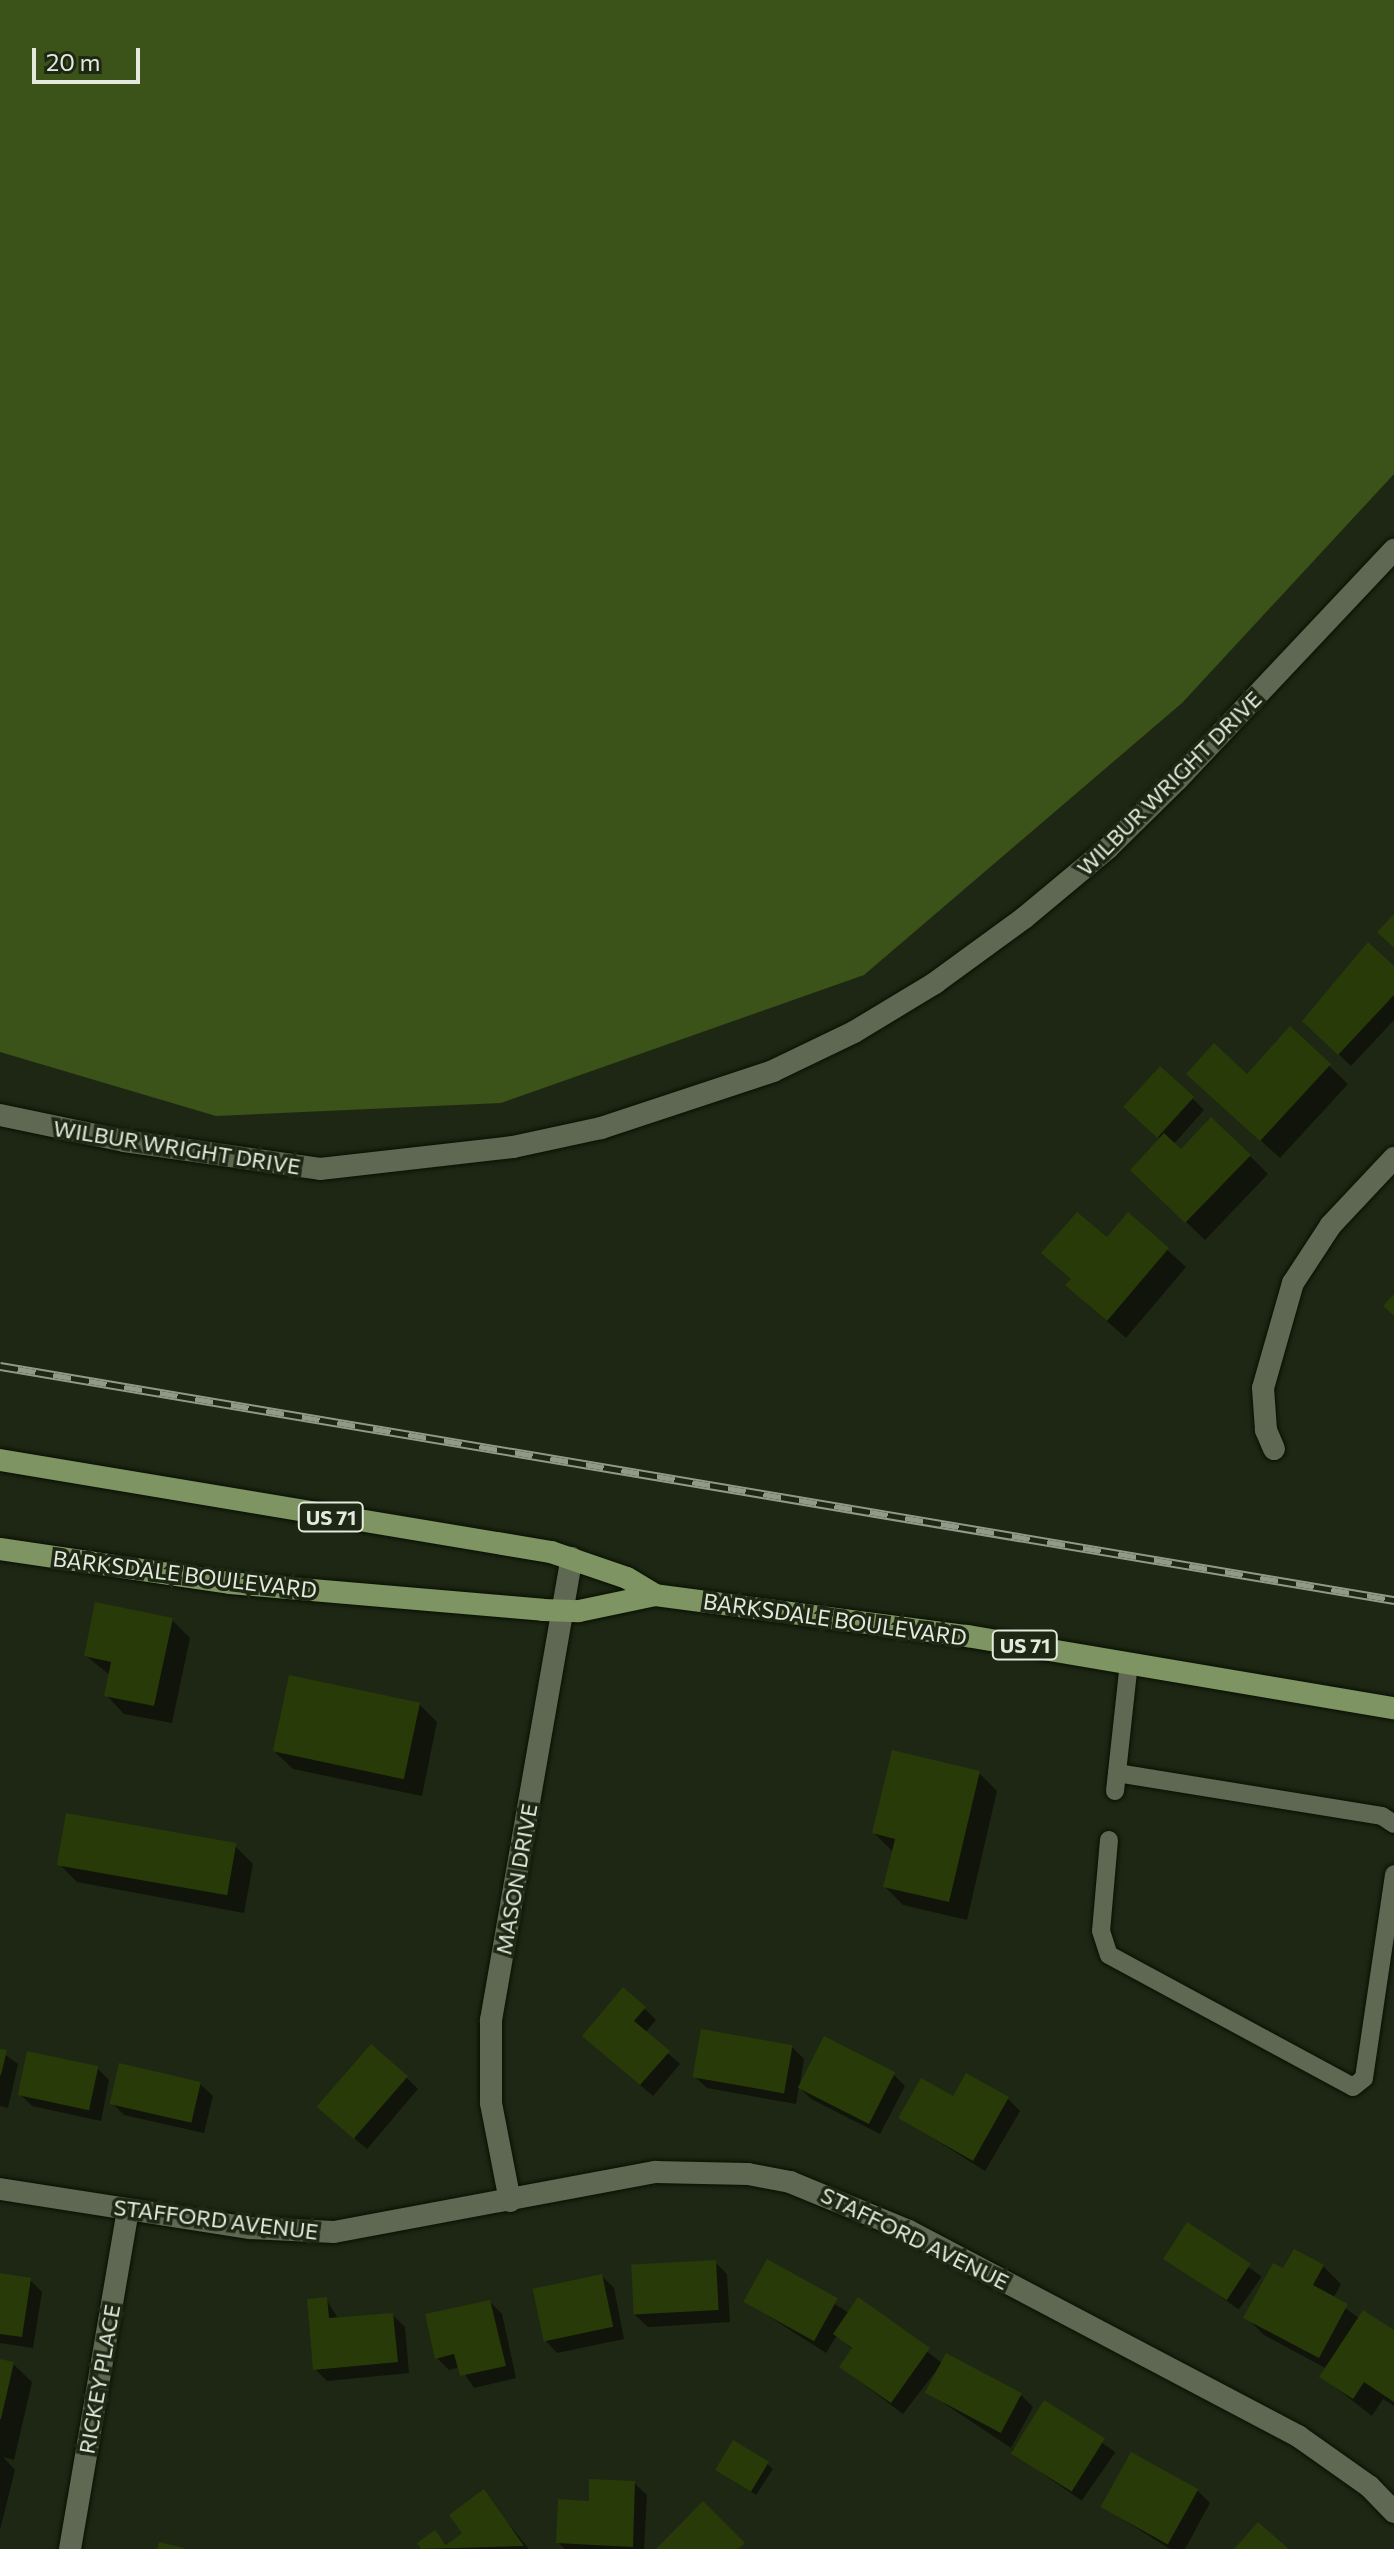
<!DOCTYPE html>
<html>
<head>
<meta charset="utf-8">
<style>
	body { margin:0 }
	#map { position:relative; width:1394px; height:2549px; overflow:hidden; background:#1e2714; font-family:Commissioner,sans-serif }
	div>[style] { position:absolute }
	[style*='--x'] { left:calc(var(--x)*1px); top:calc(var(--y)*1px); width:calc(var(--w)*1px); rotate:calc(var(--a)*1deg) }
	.green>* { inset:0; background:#3b5218 }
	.shadow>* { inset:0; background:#0007; transform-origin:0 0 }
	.building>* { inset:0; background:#273a08; transform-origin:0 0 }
	.roads { filter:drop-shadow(0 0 2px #081001) drop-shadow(0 0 2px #081001) }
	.service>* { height:18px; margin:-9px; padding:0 9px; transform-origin:9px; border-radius:9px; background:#5e6852 }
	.minor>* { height:22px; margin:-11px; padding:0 11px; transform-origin:11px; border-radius:11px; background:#5e6852 }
	.primary>* { height:22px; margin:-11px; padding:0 11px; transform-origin:11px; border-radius:11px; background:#7e9463 }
	.rail>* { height:9px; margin-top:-4.5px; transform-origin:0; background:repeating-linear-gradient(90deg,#1e2714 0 18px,#929989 0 36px); box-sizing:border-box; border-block:2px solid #929989 }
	span { translate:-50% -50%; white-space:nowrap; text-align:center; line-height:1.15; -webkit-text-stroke:7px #1e2714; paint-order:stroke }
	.shield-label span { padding:2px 6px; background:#1e2714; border:2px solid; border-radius:6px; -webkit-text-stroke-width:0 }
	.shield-label { font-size:20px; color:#e3e9dc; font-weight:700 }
	.street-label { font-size:22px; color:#e3e9dc }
	.scale { position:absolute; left:32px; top:48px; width:108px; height:36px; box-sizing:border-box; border:4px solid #e3e9dc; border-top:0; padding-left:10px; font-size:24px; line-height:28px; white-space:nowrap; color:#e3e9dc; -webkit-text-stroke:6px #1e2714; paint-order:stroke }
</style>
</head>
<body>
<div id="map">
	<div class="green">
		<div style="clip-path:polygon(0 0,1394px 0,1394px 474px,1182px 703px,864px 975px,501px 1103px,216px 1116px,0 1052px)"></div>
	</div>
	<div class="shadow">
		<div style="clip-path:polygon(1394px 968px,1394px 1020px,1351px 1066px,1316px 1033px)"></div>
		<div style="clip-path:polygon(1290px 1029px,1348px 1084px,1280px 1158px,1207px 1092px,1247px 1077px)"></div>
		<div style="clip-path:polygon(1192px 1098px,1204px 1110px,1173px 1145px,1181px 1152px,1250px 1156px,1268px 1174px,1205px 1240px,1151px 1188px,1161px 1139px,1139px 1119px)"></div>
		<div style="clip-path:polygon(1129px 1215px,1186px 1267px,1126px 1338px,1086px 1303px,1107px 1240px)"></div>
		<div style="clip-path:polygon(172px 1620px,190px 1638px,172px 1723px,124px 1714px,106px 1695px,110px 1675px,86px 1656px)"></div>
		<div style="clip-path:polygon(419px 1704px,437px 1722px,422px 1796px,293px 1769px,274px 1751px)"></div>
		<div style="clip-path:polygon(979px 1773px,997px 1791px,967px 1920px,903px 1905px,885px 1887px,892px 1851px,874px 1833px)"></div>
		<div style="clip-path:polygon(235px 1846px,253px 1864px,244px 1913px,77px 1882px,59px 1864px)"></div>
		<div style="clip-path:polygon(644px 2008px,656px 2020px,645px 2033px,680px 2064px,653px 2096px,597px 2048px)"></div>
		<div style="clip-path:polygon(792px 2047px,804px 2059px,800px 2084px,893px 2074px,905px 2086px,880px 2134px,811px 2099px,799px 2087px,796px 2104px,707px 2088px,694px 2076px)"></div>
		<div style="clip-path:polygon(0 2051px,18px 2064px,8px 2108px,0 2106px)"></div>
		<div style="clip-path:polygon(97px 2068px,109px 2080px,101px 2121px,32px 2106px,20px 2094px)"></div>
		<div style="clip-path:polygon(406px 2077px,418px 2089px,367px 2149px,332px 2119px)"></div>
		<div style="clip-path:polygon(200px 2084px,213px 2096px,204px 2133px,124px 2115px,112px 2103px)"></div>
		<div style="clip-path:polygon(1008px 2099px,1020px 2111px,985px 2171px,901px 2118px)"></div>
		<div style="left:1188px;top:2225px;width:90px;height:40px;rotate:35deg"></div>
		<div style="clip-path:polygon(768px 2261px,849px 2313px,859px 2300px,942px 2363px,903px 2414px,841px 2367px,853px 2350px,837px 2335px,826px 2353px,745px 2301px)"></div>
		<div style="clip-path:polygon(715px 2262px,727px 2274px,730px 2322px,648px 2327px,635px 2315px)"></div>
		<div style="clip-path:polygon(1323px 2266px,1341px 2284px,1333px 2299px,1360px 2319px,1394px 2332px,1394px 2406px,1383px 2399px,1372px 2416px,1322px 2377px,1327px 2369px,1264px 2335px,1246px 2317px,1284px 2271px)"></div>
		<div style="clip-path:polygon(0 2275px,30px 2280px,42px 2292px,33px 2348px,0 2343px)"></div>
		<div style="clip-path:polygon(602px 2276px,614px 2288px,624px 2339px,557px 2353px,545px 2340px)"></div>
		<div style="clip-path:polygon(326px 2299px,339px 2320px,393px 2315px,405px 2327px,409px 2373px,327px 2381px,315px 2369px)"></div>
		<div style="clip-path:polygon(490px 2302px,502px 2314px,516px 2378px,474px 2388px,460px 2367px,449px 2370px,437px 2358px)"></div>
		<div style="clip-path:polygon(0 2361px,13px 2364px,32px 2382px,14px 2460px,3px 2457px,15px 2470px,0 2530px)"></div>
		<div style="clip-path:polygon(927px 2392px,1021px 2395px,1033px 2407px,1011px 2448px)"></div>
		<div style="left:1045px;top:2403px;width:86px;height:59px;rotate:35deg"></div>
		<div style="clip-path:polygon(767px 2464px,773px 2469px,756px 2495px,722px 2474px)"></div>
		<div style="clip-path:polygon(634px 2483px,647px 2495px,644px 2549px,565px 2549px,558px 2542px)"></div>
		<div style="clip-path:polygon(1198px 2491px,1210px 2503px,1185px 2549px,1170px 2549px,1103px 2507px)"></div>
		<div style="clip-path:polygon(483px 2492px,529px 2549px,423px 2549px,420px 2544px,435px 2532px,448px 2546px,465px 2534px)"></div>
	</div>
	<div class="building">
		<div style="clip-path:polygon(1394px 914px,1394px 948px,1377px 932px)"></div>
		<div style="clip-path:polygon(1368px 942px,1394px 966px,1394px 995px,1338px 1055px,1302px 1021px)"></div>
		<div style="clip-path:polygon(1290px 1026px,1331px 1064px,1260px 1141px,1186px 1074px,1214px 1043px,1247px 1074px)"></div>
		<div style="left:1160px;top:1066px;width:46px;height:55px;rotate:42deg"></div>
		<div style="clip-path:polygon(1211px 1117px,1251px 1155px,1185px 1223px,1130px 1170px,1164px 1133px,1181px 1149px)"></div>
		<div style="clip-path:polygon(1077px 1212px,1107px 1237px,1128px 1212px,1169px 1248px,1107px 1321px,1065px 1285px,1071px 1279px,1041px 1253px)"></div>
		<div style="clip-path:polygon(1394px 1294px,1394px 1316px,1383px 1306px)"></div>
		<div style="clip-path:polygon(95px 1602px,173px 1618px,154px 1706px,104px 1696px,111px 1662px,84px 1656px)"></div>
		<div style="left:289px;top:1675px;width:134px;height:78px;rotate:12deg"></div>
		<div style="clip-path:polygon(892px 1750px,980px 1771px,949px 1902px,883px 1887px,895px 1839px,872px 1833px)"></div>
		<div style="left:66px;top:1813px;width:173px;height:53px;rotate:10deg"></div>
		<div style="clip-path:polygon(623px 1987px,646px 2007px,634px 2021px,670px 2051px,640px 2085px,582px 2036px)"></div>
		<div style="left:701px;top:2029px;width:93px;height:49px;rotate:10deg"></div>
		<div style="left:824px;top:2036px;width:80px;height:58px;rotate:27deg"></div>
		<div style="left:371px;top:2044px;width:49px;height:83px;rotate:41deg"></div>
		<div style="clip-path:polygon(0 2049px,7px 2050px,1px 2075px,0 2075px)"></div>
		<div style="left:27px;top:2051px;width:73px;height:45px;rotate:12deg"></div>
		<div style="left:119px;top:2063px;width:84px;height:42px;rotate:13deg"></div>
		<div style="clip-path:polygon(966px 2073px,1009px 2097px,973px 2161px,898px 2118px,921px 2078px,953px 2096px)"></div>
		<div style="left:1187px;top:2222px;width:76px;height:44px;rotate:33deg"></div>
		<div style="clip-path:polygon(1294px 2249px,1324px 2265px,1313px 2285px,1348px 2304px,1319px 2358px,1243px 2318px,1273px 2263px,1283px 2268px)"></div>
		<div style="left:767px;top:2259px;width:81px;height:49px;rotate:29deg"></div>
		<div style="left:716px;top:2260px;width:50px;height:85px;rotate:87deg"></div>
		<div style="clip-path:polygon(0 2273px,31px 2278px,22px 2337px,0 2334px)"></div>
		<div style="left:602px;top:2274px;width:54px;height:71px;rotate:78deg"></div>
		<div style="clip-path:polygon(327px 2297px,329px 2318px,393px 2313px,398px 2362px,313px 2370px,307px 2299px)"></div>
		<div style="clip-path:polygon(858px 2297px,930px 2348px,891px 2403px,839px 2367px,852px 2348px,833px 2334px)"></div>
		<div style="clip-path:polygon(490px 2300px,506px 2366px,460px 2376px,454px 2354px,435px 2359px,425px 2314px)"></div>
		<div style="clip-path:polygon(1363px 2310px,1394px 2330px,1394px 2402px,1364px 2382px,1353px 2399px,1319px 2377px)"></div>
		<div style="left:946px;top:2353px;width:86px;height:45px;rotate:28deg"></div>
		<div style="clip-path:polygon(0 2359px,14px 2362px,1px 2419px,0 2419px)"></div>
		<div style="left:1044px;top:2400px;width:72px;height:63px;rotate:32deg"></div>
		<div style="left:733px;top:2440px;width:42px;height:35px;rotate:31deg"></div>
		<div style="left:1131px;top:2452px;width:77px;height:63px;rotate:29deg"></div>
		<div style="clip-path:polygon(589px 2479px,635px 2481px,633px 2547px,556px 2543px,558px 2499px,589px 2501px)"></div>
		<div style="clip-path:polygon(484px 2489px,524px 2546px,421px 2549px,417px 2543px,435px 2530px,446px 2545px,462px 2533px,449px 2515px)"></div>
		<div style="clip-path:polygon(703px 2501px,745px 2543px,738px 2549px,656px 2549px)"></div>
		<div style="clip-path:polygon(1258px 2522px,1289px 2549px,1234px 2549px)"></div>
		<div style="clip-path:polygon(159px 2542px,184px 2548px,183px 2549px,157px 2549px)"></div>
	</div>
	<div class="roads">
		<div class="service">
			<div style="--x:1117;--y:1773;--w:268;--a:9.2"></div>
			<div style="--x:1382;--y:1816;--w:14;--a:34"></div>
			<div style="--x:1115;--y:1791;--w:129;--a:-83.8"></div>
			<div style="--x:1109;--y:1840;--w:91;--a:95"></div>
			<div style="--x:1101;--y:1931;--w:25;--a:72"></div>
			<div style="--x:1109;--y:1955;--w:277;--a:28.4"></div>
			<div style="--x:1353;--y:2087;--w:14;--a:-39"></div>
			<div style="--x:1364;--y:2078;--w:206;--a:-81.6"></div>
		</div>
		<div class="minor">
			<div style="--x:0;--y:1115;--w:127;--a:11.8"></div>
			<div style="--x:124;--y:1141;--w:198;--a:8.1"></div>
			<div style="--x:320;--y:1169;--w:194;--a:-6.5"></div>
			<div style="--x:513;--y:1147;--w:90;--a:-12.2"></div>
			<div style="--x:601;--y:1128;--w:181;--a:-18.3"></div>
			<div style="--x:773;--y:1071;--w:90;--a:-25.7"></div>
			<div style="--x:854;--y:1032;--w:95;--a:-31.2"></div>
			<div style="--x:935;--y:983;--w:110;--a:-36.1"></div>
			<div style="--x:1024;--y:918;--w:109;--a:-39.8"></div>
			<div style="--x:1108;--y:848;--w:98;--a:-44.6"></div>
			<div style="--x:1178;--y:779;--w:315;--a:-46.7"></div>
			<div style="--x:1274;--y:1449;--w:21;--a:-113"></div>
			<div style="--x:1266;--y:1430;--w:42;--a:-94.1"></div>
			<div style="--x:1263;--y:1388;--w:109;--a:-74.1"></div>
			<div style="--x:1293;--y:1283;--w:69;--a:-56.8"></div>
			<div style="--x:1331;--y:1225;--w:92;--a:-46.8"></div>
			<div style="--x:0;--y:2189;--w:253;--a:8.9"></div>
			<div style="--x:250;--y:2228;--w:84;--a:2.7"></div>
			<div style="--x:334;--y:2232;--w:327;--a:-10.6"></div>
			<div style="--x:655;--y:2172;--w:93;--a:1.2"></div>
			<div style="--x:748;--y:2174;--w:43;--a:10.8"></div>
			<div style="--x:790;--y:2182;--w:129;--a:22.4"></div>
			<div style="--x:909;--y:2231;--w:440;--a:27.8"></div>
			<div style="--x:1298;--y:2436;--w:87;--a:35.2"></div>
			<div style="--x:1369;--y:2486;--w:36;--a:46"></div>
			<div style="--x:510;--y:2201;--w:100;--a:-101"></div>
			<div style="--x:491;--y:2103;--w:83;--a:-90"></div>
			<div style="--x:491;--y:2020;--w:469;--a:-80.1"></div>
			<div style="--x:70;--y:2549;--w:344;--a:-80.3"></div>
		</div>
		<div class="primary">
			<div style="--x:0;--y:1460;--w:559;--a:9.48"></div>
			<div style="--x:551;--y:1552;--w:80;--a:18.9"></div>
			<div style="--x:627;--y:1578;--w:33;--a:31"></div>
			<div style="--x:0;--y:1549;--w:232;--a:8.4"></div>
			<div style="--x:230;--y:1583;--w:314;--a:4.9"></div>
			<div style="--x:543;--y:1610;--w:36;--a:2"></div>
			<div style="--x:579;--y:1611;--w:78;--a:-11.9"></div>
			<div style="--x:655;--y:1595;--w:315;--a:7.5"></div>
			<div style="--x:967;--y:1636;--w:433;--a:9.6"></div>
		</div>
	</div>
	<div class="rail">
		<div style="--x:0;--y:1366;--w:1414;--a:9.53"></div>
	</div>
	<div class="shield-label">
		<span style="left:331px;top:1517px">US 71</span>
		<span style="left:1025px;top:1645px">US 71</span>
	</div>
	<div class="street-label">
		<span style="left:1169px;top:783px;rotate:-45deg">WILBUR WRIGHT DRIVE</span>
		<span style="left:177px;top:1147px;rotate:9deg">WILBUR WRIGHT DRIVE</span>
		<span style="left:185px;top:1574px;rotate:7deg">BARKSDALE BOULEVARD</span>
		<span style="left:835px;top:1619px;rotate:8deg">BARKSDALE BOULEVARD</span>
		<span style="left:516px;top:1879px;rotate:-80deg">MASON DRIVE</span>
		<span style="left:216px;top:2219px;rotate:7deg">STAFFORD AVENUE</span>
		<span style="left:915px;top:2238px;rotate:26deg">STAFFORD AVENUE</span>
		<span style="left:99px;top:2379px;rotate:-80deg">RICKEY PLACE</span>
	</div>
	<div class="scale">20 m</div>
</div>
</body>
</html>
